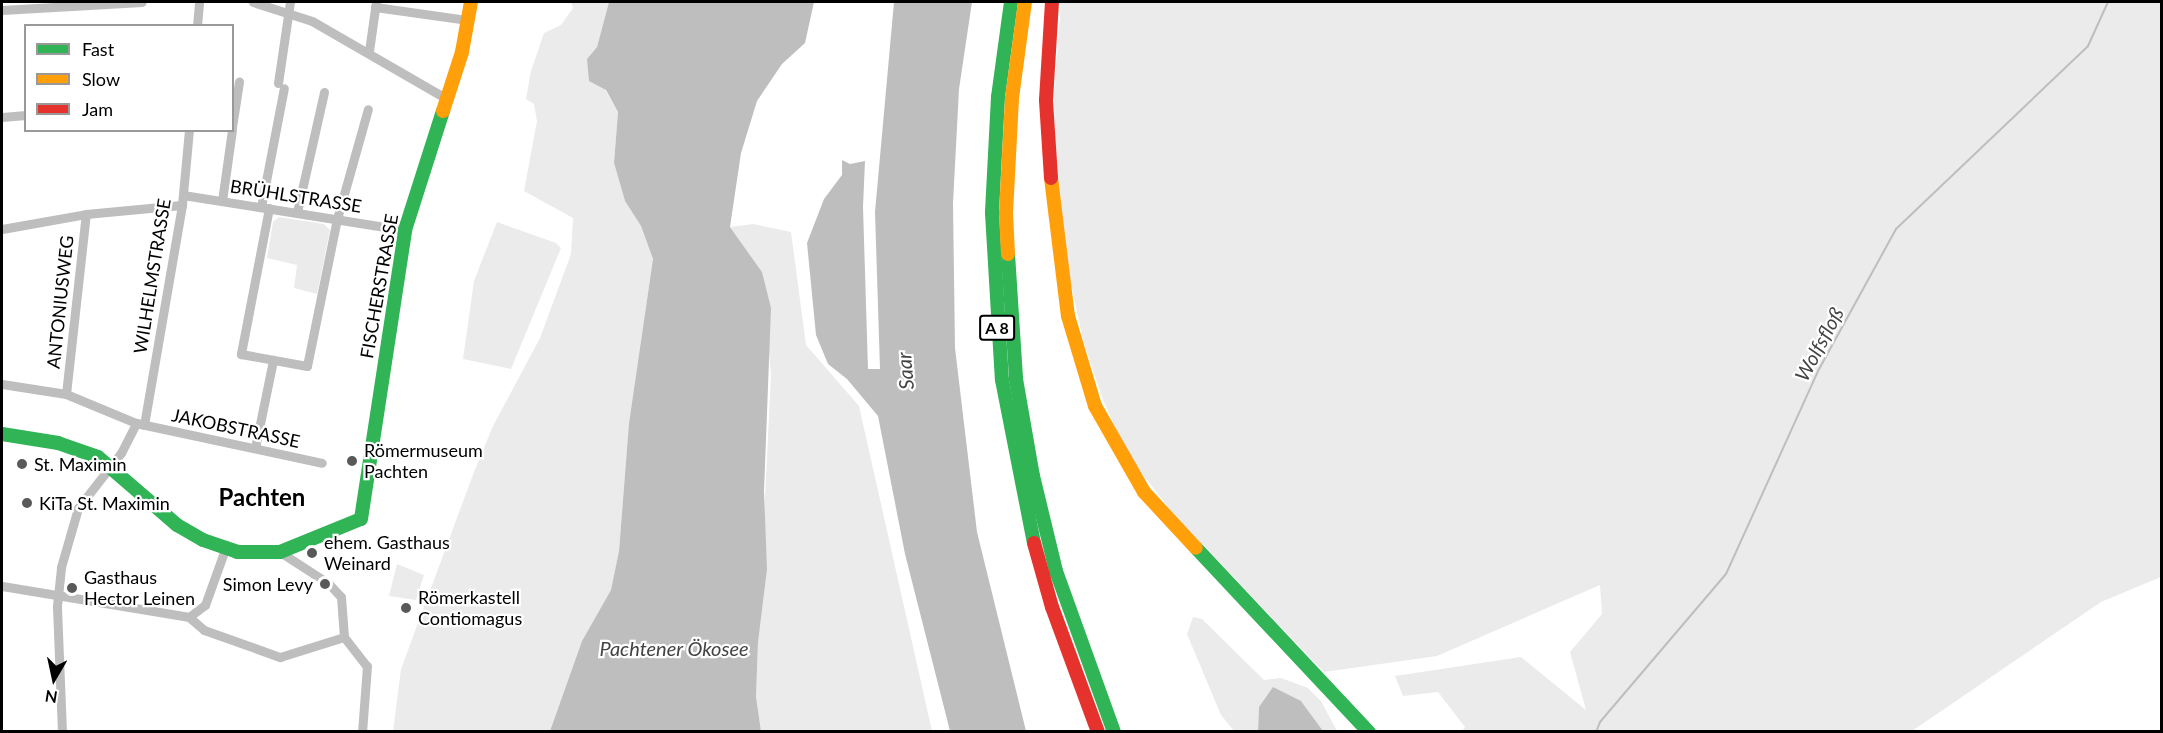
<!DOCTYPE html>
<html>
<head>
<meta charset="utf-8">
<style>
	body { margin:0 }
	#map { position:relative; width:2163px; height:733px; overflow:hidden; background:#fff; font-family:Lato,sans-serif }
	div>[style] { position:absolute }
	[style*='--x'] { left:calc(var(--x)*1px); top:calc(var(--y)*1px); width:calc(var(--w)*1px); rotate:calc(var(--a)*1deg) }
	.green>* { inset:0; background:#ebebeb }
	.water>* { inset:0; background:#bebebe }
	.stream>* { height:2px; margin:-1px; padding:0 1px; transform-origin:1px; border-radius:1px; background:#bebebe }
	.street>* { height:9px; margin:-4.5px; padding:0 4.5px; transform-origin:4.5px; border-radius:4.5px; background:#bebebe }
	.fast>* { height:14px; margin:-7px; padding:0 7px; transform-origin:7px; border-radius:7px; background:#30b455 }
	.slow>* { height:14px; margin:-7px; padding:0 7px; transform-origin:7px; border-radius:7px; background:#ff9f0a }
	.jam>* { height:14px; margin:-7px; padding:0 7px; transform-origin:7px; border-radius:7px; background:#e5322d }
	.dots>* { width:16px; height:16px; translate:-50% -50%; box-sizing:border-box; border:3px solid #fff; border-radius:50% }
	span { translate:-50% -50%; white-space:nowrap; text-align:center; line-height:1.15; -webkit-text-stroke:4.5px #fff; paint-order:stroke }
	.shield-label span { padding:2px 4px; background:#fff; border:2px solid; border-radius:4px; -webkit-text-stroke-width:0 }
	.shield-label { font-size:16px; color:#000; font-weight:700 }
	.street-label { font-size:18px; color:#000 }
	.poi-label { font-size:18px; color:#000 }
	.left { translate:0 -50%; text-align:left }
	.right { translate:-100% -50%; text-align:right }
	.water-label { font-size:20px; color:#434343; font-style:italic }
	.district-label { font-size:24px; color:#000; font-weight:700 }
	.frame { position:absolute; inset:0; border:3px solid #000; pointer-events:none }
	.legend { position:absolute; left:24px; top:24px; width:210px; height:108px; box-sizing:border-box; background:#fff; border:2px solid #999; margin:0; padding:8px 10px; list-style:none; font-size:18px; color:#000 }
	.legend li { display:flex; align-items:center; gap:12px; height:30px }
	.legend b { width:30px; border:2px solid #999 }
	.north { position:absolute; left:24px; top:649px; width:60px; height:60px; -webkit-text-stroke:4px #fff; paint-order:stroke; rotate:189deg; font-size:16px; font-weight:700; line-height:24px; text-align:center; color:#000 }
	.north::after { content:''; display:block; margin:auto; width:21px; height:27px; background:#000; clip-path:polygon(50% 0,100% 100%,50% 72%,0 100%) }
</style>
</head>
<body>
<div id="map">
	<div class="green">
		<div style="clip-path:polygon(571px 2px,609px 2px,597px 47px,587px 59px,618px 112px,614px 163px,625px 201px,641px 226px,653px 259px,629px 423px,619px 551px,611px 591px,582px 641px,550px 731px,393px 732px,401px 669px,474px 472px,493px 426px,540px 338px,571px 254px,573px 218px,524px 191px,537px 121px,534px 104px,526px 99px,531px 71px,544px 33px,561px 25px,573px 8px)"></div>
		<div style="clip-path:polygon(1061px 2px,2161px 2px,2161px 577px,2101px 602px,1912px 731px,1462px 731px,1465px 727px,1438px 692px,1403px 696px,1395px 676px,1521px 657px,1586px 710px,1570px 652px,1602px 614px,1600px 585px,1437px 656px,1324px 672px,1173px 513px,1129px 457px,1103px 400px,1083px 340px,1066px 260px,1056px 177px,1054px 94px)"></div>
		<div style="clip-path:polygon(279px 217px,324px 224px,330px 230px,317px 294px,294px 288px,297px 265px,267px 258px,273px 222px)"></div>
		<div style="clip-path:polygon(497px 222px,556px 243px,561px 248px,511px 369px,463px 359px,474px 281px)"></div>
		<div style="clip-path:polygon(753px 224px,791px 232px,806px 345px,859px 406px,932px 731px,761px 731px,756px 697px,758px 642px,771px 375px,762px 272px,730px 227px)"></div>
		<div style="clip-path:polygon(397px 564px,424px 575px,416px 600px,389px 596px)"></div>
		<div style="clip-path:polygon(1193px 617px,1202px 619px,1264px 680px,1281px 678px,1308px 688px,1321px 701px,1337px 731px,1323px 731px,1301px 701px,1259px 707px,1258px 731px,1234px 731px,1221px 715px,1187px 634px)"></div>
	</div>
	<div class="water">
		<div style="clip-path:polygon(609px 2px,814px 2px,805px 43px,782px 64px,757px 101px,741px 153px,730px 227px,762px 272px,771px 308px,764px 491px,767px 569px,758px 642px,756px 697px,761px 731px,550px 731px,582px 641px,611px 590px,619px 551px,629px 423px,653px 259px,641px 226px,625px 201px,614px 163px,618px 112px,606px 90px,589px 81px,587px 59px,597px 47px)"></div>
		<div style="clip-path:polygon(894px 2px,972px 2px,959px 89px,953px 203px,955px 348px,977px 532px,1026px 731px,950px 731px,905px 554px,878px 416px,847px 379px,828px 364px,816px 335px,807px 243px,824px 199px,842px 175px,842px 160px,850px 164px,865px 161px,863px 207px,868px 369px,880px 369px,875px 212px)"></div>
		<div style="clip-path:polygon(1273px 687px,1301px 701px,1323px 731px,1258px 731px,1259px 707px)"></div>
	</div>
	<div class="stream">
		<div style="--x:1596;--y:732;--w:11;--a:-68"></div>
		<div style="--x:1600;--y:722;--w:194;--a:-49.6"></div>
		<div style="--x:1726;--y:574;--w:223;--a:-65.6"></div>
		<div style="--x:1818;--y:371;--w:162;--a:-61.2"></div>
		<div style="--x:1896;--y:229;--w:265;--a:-43.6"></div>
		<div style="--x:2088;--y:46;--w:48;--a:-65.6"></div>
	</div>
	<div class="street">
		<div style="--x:253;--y:2;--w:62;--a:17.9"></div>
		<div style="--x:312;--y:21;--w:156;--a:30"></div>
		<div style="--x:375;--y:7;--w:94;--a:8"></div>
		<div style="--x:2;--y:10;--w:140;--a:-3.3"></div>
		<div style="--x:197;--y:26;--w:24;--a:-85"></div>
		<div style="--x:369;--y:51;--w:49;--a:-81.9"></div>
		<div style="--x:278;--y:83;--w:82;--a:-81.6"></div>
		<div style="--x:2;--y:117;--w:24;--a:-5"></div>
		<div style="--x:232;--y:127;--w:46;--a:-81.2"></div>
		<div style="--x:183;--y:195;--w:225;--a:9"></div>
		<div style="--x:222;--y:201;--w:72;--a:-82"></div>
		<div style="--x:261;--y:207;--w:121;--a:-79.1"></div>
		<div style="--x:269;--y:208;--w:149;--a:100.9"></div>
		<div style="--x:241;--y:354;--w:67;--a:10.3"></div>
		<div style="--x:307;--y:366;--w:150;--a:-78.5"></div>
		<div style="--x:337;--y:219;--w:114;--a:-74.3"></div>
		<div style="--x:297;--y:212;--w:123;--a:-77.3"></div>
		<div style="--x:2;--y:229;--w:85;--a:-10.1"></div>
		<div style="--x:86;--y:214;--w:96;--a:-5.4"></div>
		<div style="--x:2;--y:384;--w:65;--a:8.9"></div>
		<div style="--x:66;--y:394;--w:76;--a:22.5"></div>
		<div style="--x:136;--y:423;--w:190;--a:12.1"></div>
		<div style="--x:66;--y:394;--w:181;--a:-83.7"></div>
		<div style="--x:144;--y:425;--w:223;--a:-80.2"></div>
		<div style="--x:182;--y:205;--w:75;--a:-84.7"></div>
		<div style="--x:255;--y:448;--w:90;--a:-78.4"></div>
		<div style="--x:280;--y:552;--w:57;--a:32.9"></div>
		<div style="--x:328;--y:583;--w:19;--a:47"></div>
		<div style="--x:341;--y:597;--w:40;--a:85.7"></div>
		<div style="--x:344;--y:637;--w:37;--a:52"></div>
		<div style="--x:367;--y:666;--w:66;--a:94.3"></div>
		<div style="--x:2;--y:586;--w:190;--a:9.4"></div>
		<div style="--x:189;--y:617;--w:20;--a:-37"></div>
		<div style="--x:205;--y:605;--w:59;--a:-70.3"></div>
		<div style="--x:189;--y:617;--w:20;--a:41"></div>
		<div style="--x:204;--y:630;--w:81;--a:19.6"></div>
		<div style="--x:280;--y:657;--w:67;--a:-17.4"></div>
		<div style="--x:62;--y:732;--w:126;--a:-92.3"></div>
		<div style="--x:57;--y:606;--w:39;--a:-84"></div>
		<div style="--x:61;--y:567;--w:61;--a:-73.9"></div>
		<div style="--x:78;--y:508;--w:70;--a:-52"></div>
		<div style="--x:121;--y:453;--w:34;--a:-63"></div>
	</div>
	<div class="fast">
		<div style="--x:1011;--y:2;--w:96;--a:97.8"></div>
		<div style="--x:998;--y:97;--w:116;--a:93"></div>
		<div style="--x:992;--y:213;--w:167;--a:86.6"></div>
		<div style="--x:1002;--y:380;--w:166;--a:78.9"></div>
		<div style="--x:1008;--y:254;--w:125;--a:86.3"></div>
		<div style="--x:1016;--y:379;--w:98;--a:80.1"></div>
		<div style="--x:1033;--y:476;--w:98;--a:76.4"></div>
		<div style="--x:1056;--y:571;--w:171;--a:70.2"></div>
		<div style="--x:2;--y:434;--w:57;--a:9.1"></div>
		<div style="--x:58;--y:443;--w:42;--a:19.3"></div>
		<div style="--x:98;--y:457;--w:104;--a:40.7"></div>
		<div style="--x:177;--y:525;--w:30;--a:30"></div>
		<div style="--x:203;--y:540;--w:36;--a:19"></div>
		<div style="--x:237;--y:552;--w:43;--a:0"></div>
		<div style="--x:280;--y:552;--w:87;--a:-22.2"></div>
		<div style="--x:361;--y:519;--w:292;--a:-81.3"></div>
		<div style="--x:405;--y:230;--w:125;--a:-72.3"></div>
		<div style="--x:1196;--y:548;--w:253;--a:46.8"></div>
	</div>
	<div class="slow">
		<div style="--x:443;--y:111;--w:62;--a:-72.1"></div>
		<div style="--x:462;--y:52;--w:51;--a:-79.8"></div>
		<div style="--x:1051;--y:178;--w:139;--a:83"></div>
		<div style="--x:1068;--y:316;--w:94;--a:73.3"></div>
		<div style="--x:1095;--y:406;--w:99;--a:60.3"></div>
		<div style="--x:1144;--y:492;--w:76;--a:47.1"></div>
		<div style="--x:1008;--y:254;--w:41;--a:-92.8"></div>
		<div style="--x:1006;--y:213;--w:115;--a:-87"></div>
		<div style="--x:1012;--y:98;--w:97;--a:-82.3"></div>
	</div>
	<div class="jam">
		<div style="--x:1051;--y:178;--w:78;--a:-93.7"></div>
		<div style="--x:1046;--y:100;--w:98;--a:-86.5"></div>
		<div style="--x:1034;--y:543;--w:66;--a:74.3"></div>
		<div style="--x:1052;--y:607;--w:133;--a:69.8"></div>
	</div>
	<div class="dots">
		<div style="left:352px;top:461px;background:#595959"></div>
		<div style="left:22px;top:464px;background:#595959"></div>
		<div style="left:27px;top:503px;background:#595959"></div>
		<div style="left:312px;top:553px;background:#595959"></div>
		<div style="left:325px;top:584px;background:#595959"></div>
		<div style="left:72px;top:588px;background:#595959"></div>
		<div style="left:406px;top:608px;background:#595959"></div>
	</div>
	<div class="shield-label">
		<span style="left:997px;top:328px">A 8</span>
	</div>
	<div class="street-label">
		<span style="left:296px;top:196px;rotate:9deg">BRÜHLSTRASSE</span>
		<span style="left:152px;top:276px;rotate:-81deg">WILHELMSTRASSE</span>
		<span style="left:379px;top:286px;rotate:-80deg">FISCHERSTRASSE</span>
		<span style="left:60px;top:302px;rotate:-84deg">ANTONIUSWEG</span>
		<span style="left:236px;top:428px;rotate:12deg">JAKOBSTRASSE</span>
	</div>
	<div class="poi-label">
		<span class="left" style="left:364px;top:461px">Römermuseum<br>Pachten</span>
		<span class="left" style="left:34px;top:464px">St. Maximin</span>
		<span class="left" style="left:39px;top:503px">KiTa St. Maximin</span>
		<span class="left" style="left:324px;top:553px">ehem. Gasthaus<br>Weinard</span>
		<span class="left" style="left:84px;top:588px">Gasthaus<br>Hector Leinen</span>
		<span class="right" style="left:313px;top:584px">Simon Levy</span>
		<span class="left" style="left:418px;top:608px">Römerkastell<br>Contiomagus</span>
	</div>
	<div class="water-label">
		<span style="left:1819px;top:344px;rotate:-62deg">Wolfsfloß</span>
		<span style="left:905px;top:371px;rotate:-95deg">Saar</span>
		<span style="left:674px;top:648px">Pachtener Ökosee</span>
	</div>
	<div class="district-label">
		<span style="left:262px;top:497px">Pachten</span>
	</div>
	<div class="frame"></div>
	<ul class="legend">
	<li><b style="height:8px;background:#30b455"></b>Fast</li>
	<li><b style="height:8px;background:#ff9f0a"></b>Slow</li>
	<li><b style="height:8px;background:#e5322d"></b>Jam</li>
	</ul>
	<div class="north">N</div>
</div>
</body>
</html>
